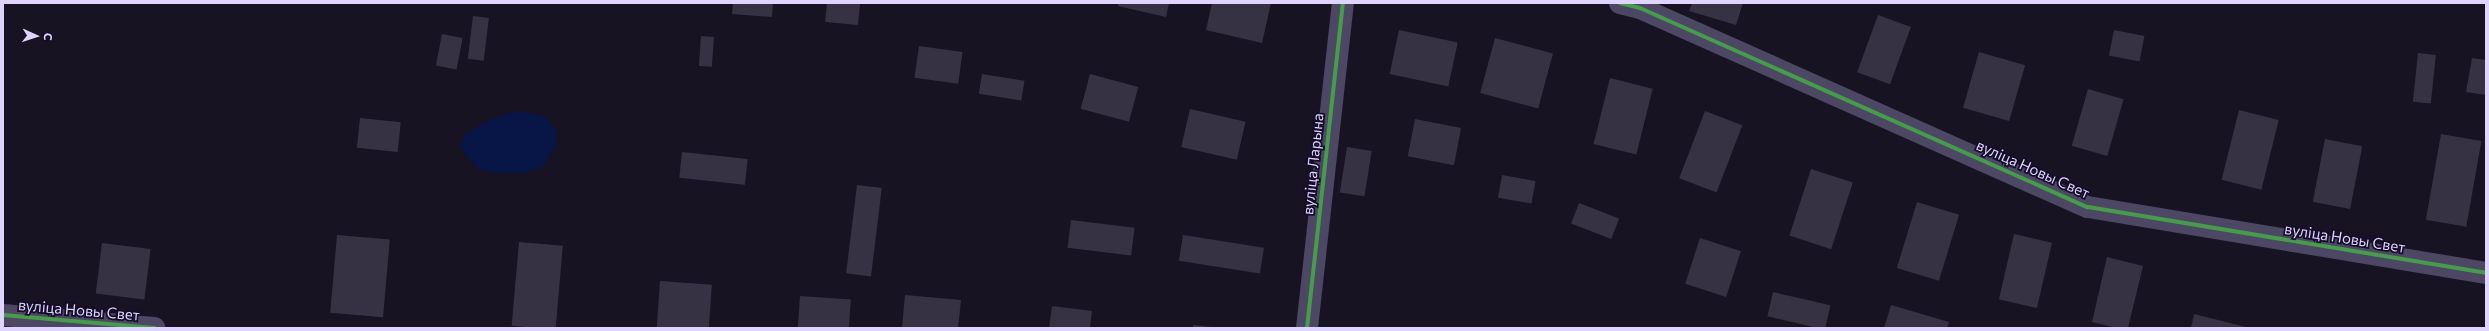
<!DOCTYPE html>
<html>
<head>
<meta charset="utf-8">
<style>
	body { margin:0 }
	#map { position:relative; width:2489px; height:331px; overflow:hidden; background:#181322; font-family:Commissioner,sans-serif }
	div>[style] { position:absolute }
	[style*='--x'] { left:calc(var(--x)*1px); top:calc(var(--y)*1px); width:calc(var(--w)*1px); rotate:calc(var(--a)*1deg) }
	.water>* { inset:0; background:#071646 }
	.building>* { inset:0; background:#373144; transform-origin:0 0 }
	.minor>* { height:22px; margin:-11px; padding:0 11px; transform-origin:11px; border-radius:11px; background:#4c4763 }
	.cycleway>* { height:4px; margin:-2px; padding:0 2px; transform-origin:2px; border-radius:2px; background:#469c4c }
	span { translate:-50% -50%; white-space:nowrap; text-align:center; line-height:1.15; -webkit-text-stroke:3.5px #150d28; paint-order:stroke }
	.street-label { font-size:15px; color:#ded4ff }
	.frame { position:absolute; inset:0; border:4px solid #ded4ff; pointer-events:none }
	.north { position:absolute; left:16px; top:16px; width:40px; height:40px; -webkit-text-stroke:3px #150d28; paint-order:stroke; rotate:93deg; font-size:11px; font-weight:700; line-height:16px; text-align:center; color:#ded4ff }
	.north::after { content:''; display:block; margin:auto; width:14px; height:18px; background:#ded4ff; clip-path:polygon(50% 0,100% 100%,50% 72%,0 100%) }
</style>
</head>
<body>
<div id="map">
	<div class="water">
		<div style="clip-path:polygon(517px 111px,545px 116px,556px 130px,556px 146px,543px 167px,524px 173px,496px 173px,479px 169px,467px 157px,460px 145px,466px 134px,487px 121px)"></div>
	</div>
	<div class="building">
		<div style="clip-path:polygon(733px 3px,773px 3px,772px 17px,732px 14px)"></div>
		<div style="clip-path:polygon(827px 3px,860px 3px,858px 25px,825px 22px)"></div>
		<div style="clip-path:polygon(1118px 3px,1169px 3px,1166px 17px,1118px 6px)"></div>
		<div style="clip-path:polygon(1212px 3px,1271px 3px,1262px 43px,1206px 30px)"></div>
		<div style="clip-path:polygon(1692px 3px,1743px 3px,1736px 25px,1689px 11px)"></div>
		<div style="left:1878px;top:15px;width:35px;height:61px;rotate:20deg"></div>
		<div style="left:473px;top:16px;width:16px;height:43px;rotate:7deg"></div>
		<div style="left:1399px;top:30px;width:60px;height:45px;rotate:12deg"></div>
		<div style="left:2114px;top:30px;width:31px;height:26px;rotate:11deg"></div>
		<div style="left:442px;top:34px;width:21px;height:32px;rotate:11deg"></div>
		<div style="left:701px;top:36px;width:13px;height:30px;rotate:4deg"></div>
		<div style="left:1495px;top:38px;width:60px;height:57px;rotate:15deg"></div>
		<div style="left:919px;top:46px;width:44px;height:32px;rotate:8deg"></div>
		<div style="left:1979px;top:52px;width:48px;height:58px;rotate:16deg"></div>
		<div style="left:2418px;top:53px;width:18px;height:49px;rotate:6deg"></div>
		<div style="clip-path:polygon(2472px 58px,2486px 60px,2486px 95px,2466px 92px)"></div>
		<div style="left:982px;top:74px;width:43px;height:20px;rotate:9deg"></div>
		<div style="left:1090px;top:74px;width:50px;height:36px;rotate:15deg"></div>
		<div style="left:1610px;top:78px;width:44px;height:68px;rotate:14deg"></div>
		<div style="left:2088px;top:89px;width:37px;height:59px;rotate:16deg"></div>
		<div style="left:1190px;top:109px;width:57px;height:39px;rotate:13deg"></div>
		<div style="left:2239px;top:110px;width:41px;height:72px;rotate:14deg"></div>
		<div style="left:1705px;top:111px;width:40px;height:72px;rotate:21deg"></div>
		<div style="left:360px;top:118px;width:41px;height:30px;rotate:6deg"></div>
		<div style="left:1415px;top:119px;width:47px;height:38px;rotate:11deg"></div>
		<div style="left:2441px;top:134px;width:41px;height:87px;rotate:10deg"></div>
		<div style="left:2325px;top:139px;width:38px;height:64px;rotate:11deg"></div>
		<div style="left:1347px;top:147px;width:25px;height:46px;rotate:9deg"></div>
		<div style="left:682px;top:152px;width:66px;height:26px;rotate:6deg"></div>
		<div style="left:1811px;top:169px;width:44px;height:70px;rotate:18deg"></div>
		<div style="left:1502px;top:175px;width:34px;height:23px;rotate:10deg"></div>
		<div style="left:857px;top:185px;width:25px;height:89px;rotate:7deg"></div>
		<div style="left:1917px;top:202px;width:44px;height:69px;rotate:17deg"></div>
		<div style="left:1579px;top:203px;width:43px;height:22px;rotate:21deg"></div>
		<div style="left:1071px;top:220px;width:64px;height:28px;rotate:7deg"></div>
		<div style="left:2014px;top:234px;width:39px;height:67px;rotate:13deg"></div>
		<div style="left:337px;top:235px;width:53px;height:78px;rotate:5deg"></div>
		<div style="left:1183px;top:235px;width:82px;height:26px;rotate:9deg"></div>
		<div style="left:1700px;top:238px;width:43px;height:48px;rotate:18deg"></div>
		<div style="left:519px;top:242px;width:44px;height:84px;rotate:5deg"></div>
		<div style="left:102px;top:243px;width:49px;height:51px;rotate:7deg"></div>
		<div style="clip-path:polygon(2107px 257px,2143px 266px,2128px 328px,2117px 328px,2092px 322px)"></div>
		<div style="left:660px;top:281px;width:52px;height:47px;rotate:4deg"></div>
		<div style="left:1773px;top:292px;width:59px;height:25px;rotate:13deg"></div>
		<div style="clip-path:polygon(905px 295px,961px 300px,958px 328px,902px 328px)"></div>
		<div style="left:800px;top:296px;width:51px;height:32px;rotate:4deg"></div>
		<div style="clip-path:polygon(1891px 305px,1949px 322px,1947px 328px,1884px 328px)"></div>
		<div style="clip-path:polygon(1052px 306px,1092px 311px,1090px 328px,1049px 328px)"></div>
		<div style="clip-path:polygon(2194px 314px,2246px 327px,2245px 328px,2191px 328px)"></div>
		<div style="clip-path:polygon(1193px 325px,1212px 327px,1212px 328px,1193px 328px)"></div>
	</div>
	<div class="minor">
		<div style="--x:1620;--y:3;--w:21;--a:14"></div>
		<div style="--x:1640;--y:8;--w:490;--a:24"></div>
		<div style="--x:2088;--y:207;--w:403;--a:9.4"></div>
		<div style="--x:3;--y:315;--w:152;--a:4.9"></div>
		<div style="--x:1307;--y:328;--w:327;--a:-83.7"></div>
	</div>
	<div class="cycleway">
		<div style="--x:1620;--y:3;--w:21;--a:14"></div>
		<div style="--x:1640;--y:8;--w:490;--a:24"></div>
		<div style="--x:2088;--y:207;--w:403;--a:9.4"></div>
		<div style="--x:3;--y:315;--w:152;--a:4.9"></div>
		<div style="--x:1307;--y:328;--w:327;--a:-83.7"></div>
	</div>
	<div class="street-label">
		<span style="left:1313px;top:164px;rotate:-84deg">вуліца Ларына</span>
		<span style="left:2033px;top:169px;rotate:24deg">вуліца Новы Свет</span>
		<span style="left:2345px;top:238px;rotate:9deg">вуліца Новы Свет</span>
		<span style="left:79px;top:310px;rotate:5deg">вуліца Новы Свет</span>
	</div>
	<div class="frame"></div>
	<div class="north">С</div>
</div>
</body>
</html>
